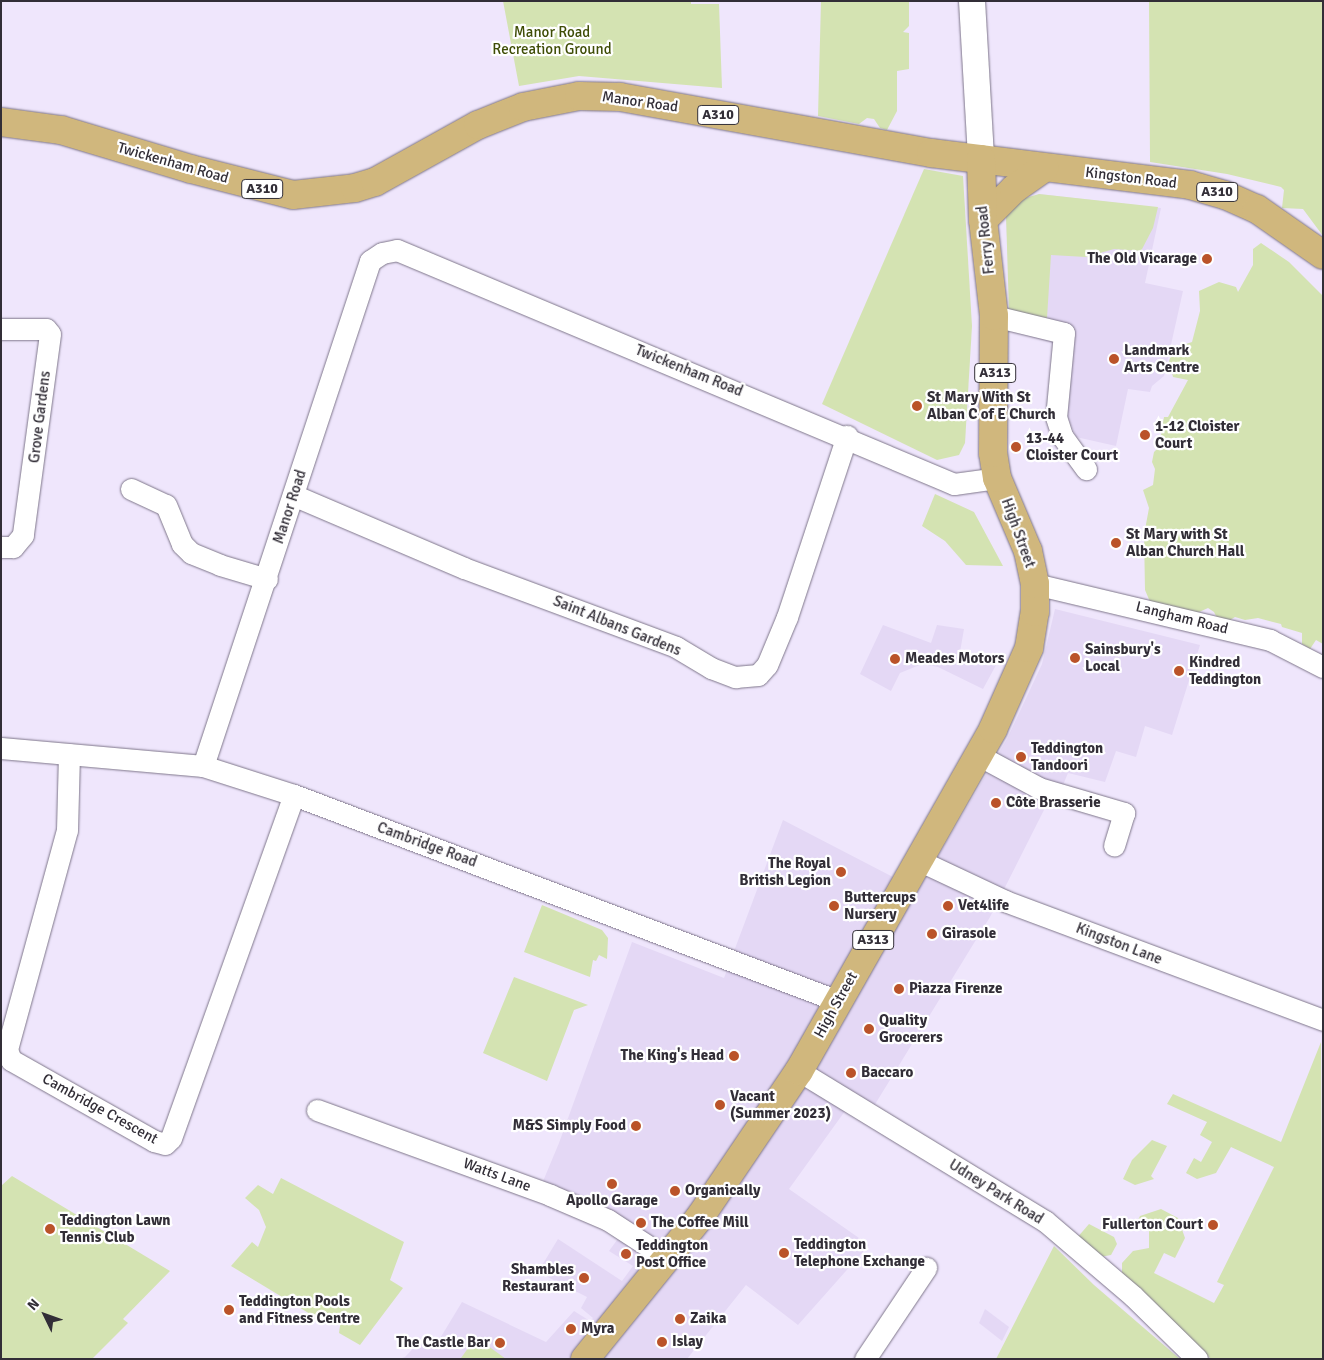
<!DOCTYPE html>
<html>
<head>
<meta charset="utf-8">
<style>
	body { margin:0 }
	#map { position:relative; width:1324px; height:1360px; overflow:hidden; background:#efe6fc; font-family:Signika,sans-serif }
	div>[style] { position:absolute }
	[style*='--x'] { left:calc(var(--x)*1px); top:calc(var(--y)*1px); width:calc(var(--w)*1px); rotate:calc(var(--a)*1deg) }
	.built>* { inset:0; background:#e4d8f5 }
	.green>* { inset:0; background:#d4e3b2 }
	.roads { filter:drop-shadow(0 0 1px #7e768a) drop-shadow(0 0 1px #7e768a) }
	.minor>* { height:21px; margin:-10.5px; padding:0 10.5px; transform-origin:10.5px; border-radius:10.5px; background:#fff }
	.tertiary>* { height:26px; margin:-13px; padding:0 13px; transform-origin:13px; border-radius:13px; background:#fff }
	.primary>* { height:28px; margin:-14px; padding:0 14px; transform-origin:14px; border-radius:14px; background:#d0b77d }
	.dots>* { width:14px; height:14px; translate:-50% -50%; box-sizing:border-box; border:2px solid #fff; border-radius:50% }
	span { translate:-50% -50%; white-space:nowrap; text-align:center; line-height:1.15; -webkit-text-stroke:4.5px #fff; paint-order:stroke }
	.shield-label span { padding:1px 4px; background:#fff; border:1px solid; border-radius:4px; -webkit-text-stroke-width:0 }
	.shield-label { font-size:14px; color:#322e37; font-weight:700 }
	.park-label { font-size:15px; color:#3f4d06 }
	.street-label { font-size:15px; color:#322e37 }
	.poi-label { font-size:15px; color:#322e37; font-weight:700 }
	.right { translate:-100% -50%; text-align:right }
	.left { translate:0 -50%; text-align:left }
	.frame { position:absolute; inset:0; border:2px solid #322e37; pointer-events:none }
	.north { position:absolute; left:20px; top:1290px; width:50px; height:50px; -webkit-text-stroke:4px #fff; paint-order:stroke; rotate:312deg; font-size:14px; font-weight:700; line-height:20px; text-align:center; color:#322e37 }
	.north::after { content:''; display:block; margin:auto; width:18px; height:22px; background:#322e37; clip-path:polygon(50% 0,100% 100%,50% 72%,0 100%) }
</style>
</head>
<body>
<div id="map">
	<div class="built">
		<div style="clip-path:polygon(1039px 194px,1161px 208px,1145px 283px,1183px 291px,1164px 376px,1152px 386px,1150px 392px,1128px 389px,1116px 446px,1076px 437px,1068px 418px,1066px 374px,1070px 348px,1011px 331px,1006px 215px)"></div>
		<div style="clip-path:polygon(1055px 609px,1200px 645px,1172px 735px,1145px 726px,1136px 757px,1116px 751px,1105px 782px,1068px 773px,1056px 802px,1047px 804px,990px 917px,874px 1106px,845px 1111px,789px 1189px,869px 1245px,798px 1325px,746px 1285px,687px 1359px,399px 1359px,405px 1357px,422px 1339px,436px 1345px,462px 1302px,546px 1342px,574px 1311px,590px 1321px,593px 1318px,581px 1308px,587px 1297px,538px 1272px,558px 1239px,622px 1281px,633px 1266px,609px 1251px,620px 1236px,536px 1198px,559px 1143px,632px 942px,724px 978px,783px 820px,918px 890px,1007px 739px,1042px 664px)"></div>
		<div style="clip-path:polygon(883px 625px,931px 643px,937px 625px,964px 629px,960px 652px,980px 657px,1001px 656px,983px 689px,938px 667px,922px 664px,900px 673px,891px 691px,860px 674px)"></div>
		<div style="clip-path:polygon(985px 1309px,1009px 1327px,1002px 1341px,979px 1323px)"></div>
	</div>
	<div class="green">
		<div style="clip-path:polygon(503px 1px,691px 1px,691px 4px,719px 4px,722px 88px,579px 76px,519px 86px)"></div>
		<div style="clip-path:polygon(821px 1px,909px 1px,909px 26px,903px 32px,909px 33px,909px 69px,897px 71px,897px 111px,887px 130px,880px 128px,874px 119px,867px 118px,859px 124px,818px 116px)"></div>
		<div style="clip-path:polygon(1149px 1px,1323px 1px,1323px 236px,1303px 209px,1282px 208px,1284px 190px,1281px 187px,1227px 174px,1150px 162px)"></div>
		<div style="clip-path:polygon(924px 169px,963px 176px,972px 326px,965px 443px,959px 455px,937px 460px,822px 404px)"></div>
		<div style="clip-path:polygon(1039px 194px,1158px 207px,1153px 228px,1141px 251px,1114px 249px,1086px 257px,1051px 255px,1047px 318px,1009px 312px,1006px 215px,1019px 200px)"></div>
		<div style="clip-path:polygon(1261px 243px,1289px 262px,1323px 296px,1323px 644px,1316px 640px,1310px 649px,1302px 644px,1302px 633px,1282px 627px,1281px 624px,1258px 618px,1245px 620px,1235px 617px,1227px 622px,1218px 620px,1214px 612px,1208px 608px,1197px 613px,1151px 604px,1145px 590px,1144px 535px,1149px 508px,1143px 490px,1153px 485px,1155px 469px,1152px 462px,1154px 452px,1159px 447px,1164px 417px,1168px 417px,1188px 380px,1173px 377px,1169px 361px,1174px 348px,1192px 342px,1200px 311px,1199px 291px,1219px 282px,1236px 287px,1238px 292px,1253px 265px,1253px 249px)"></div>
		<div style="clip-path:polygon(935px 494px,974px 512px,1003px 566px,966px 565px,945px 541px,922px 526px)"></div>
		<div style="clip-path:polygon(542px 905px,602px 930px,608px 938px,607px 959px,599px 955px,596px 961px,593px 960px,590px 977px,524px 952px)"></div>
		<div style="clip-path:polygon(514px 977px,588px 1005px,574px 1010px,547px 1081px,483px 1053px)"></div>
		<div style="clip-path:polygon(1321px 1042px,1323px 1359px,1211px 1359px,1122px 1274px,1122px 1263px,1133px 1251px,1149px 1248px,1149px 1231px,1134px 1228px,1140px 1216px,1161px 1209px,1178px 1218px,1185px 1238px,1175px 1258px,1164px 1253px,1154px 1273px,1214px 1303px,1224px 1285px,1217px 1282px,1274px 1167px,1231px 1147px,1216px 1173px,1197px 1179px,1186px 1173px,1194px 1158px,1201px 1162px,1212px 1142px,1200px 1135px,1207px 1122px,1167px 1104px,1173px 1094px,1281px 1142px)"></div>
		<div style="clip-path:polygon(1152px 1140px,1167px 1146px,1151px 1176px,1154px 1179px,1135px 1185px,1123px 1179px,1132px 1160px)"></div>
		<div style="clip-path:polygon(12px 1176px,170px 1271px,123px 1319px,128px 1323px,92px 1359px,1px 1359px,1px 1186px)"></div>
		<div style="clip-path:polygon(281px 1178px,404px 1242px,390px 1280px,403px 1288px,360px 1345px,339px 1333px,341px 1318px,335px 1314px,325px 1323px,231px 1266px,252px 1242px,258px 1247px,266px 1227px,259px 1210px,245px 1198px,258px 1185px,273px 1194px)"></div>
		<div style="clip-path:polygon(1089px 1224px,1114px 1237px,1117px 1244px,1111px 1255px,1100px 1257px,1076px 1239px)"></div>
		<div style="clip-path:polygon(1054px 1246px,1094px 1285px,1180px 1359px,996px 1359px)"></div>
		<div style="clip-path:polygon(484px 1343px,506px 1359px,461px 1358px,471px 1344px,479px 1349px)"></div>
	</div>
	<div class="roads">
		<div class="minor">
			<div style="--x:994;--y:316;--w:72;--a:13.7"></div>
			<div style="--x:1064;--y:333;--w:84;--a:95.4"></div>
			<div style="--x:1056;--y:417;--w:20;--a:72"></div>
			<div style="--x:1062;--y:436;--w:41;--a:54"></div>
			<div style="--x:1;--y:329;--w:45;--a:0"></div>
			<div style="--x:46;--y:329;--w:6;--a:51"></div>
			<div style="--x:50;--y:334;--w:203;--a:97.7"></div>
			<div style="--x:23;--y:535;--w:16;--a:130"></div>
			<div style="--x:13;--y:547;--w:12;--a:180"></div>
			<div style="--x:131;--y:489;--w:38;--a:25"></div>
			<div style="--x:166;--y:505;--w:42;--a:67.7"></div>
			<div style="--x:182;--y:544;--w:13;--a:45"></div>
			<div style="--x:191;--y:553;--w:31;--a:22"></div>
			<div style="--x:220;--y:565;--w:49;--a:16.6"></div>
			<div style="--x:293;--y:495;--w:186;--a:23.1"></div>
			<div style="--x:464;--y:568;--w:226;--a:20.4"></div>
			<div style="--x:676;--y:647;--w:41;--a:31"></div>
			<div style="--x:711;--y:668;--w:26;--a:21"></div>
			<div style="--x:735;--y:677;--w:23;--a:-5"></div>
			<div style="--x:758;--y:675;--w:13;--a:-48"></div>
			<div style="--x:767;--y:665;--w:52;--a:-67.4"></div>
			<div style="--x:787;--y:617;--w:191;--a:-71.7"></div>
			<div style="--x:1035;--y:584;--w:242;--a:13.4"></div>
			<div style="--x:1270;--y:640;--w:59;--a:27"></div>
			<div style="--x:1;--y:748;--w:203;--a:5.1"></div>
			<div style="--x:203;--y:766;--w:96;--a:17.7"></div>
			<div style="--x:294;--y:795;--w:582;--a:20.74"></div>
			<div style="--x:69;--y:754;--w:76;--a:91.5"></div>
			<div style="--x:67;--y:830;--w:228;--a:105.3"></div>
			<div style="--x:7;--y:1050;--w:11;--a:68"></div>
			<div style="--x:11;--y:1060;--w:164;--a:29.5"></div>
			<div style="--x:154;--y:1141;--w:11;--a:15"></div>
			<div style="--x:165;--y:1144;--w:8;--a:-45"></div>
			<div style="--x:171;--y:1138;--w:364;--a:-70.3"></div>
			<div style="--x:978;--y:755;--w:69;--a:28.4"></div>
			<div style="--x:1039;--y:788;--w:89;--a:16.4"></div>
			<div style="--x:1124;--y:813;--w:34;--a:107"></div>
			<div style="--x:203;--y:766;--w:532;--a:-71.7"></div>
			<div style="--x:370;--y:261;--w:14;--a:-34"></div>
			<div style="--x:382;--y:253;--w:15;--a:-11"></div>
			<div style="--x:397;--y:250;--w:604;--a:22.79"></div>
			<div style="--x:954;--y:484;--w:43;--a:-7.9"></div>
			<div style="--x:918;--y:860;--w:96;--a:25.2"></div>
			<div style="--x:1005;--y:901;--w:340;--a:20.5"></div>
			<div style="--x:799;--y:1071;--w:288;--a:31.4"></div>
			<div style="--x:1045;--y:1221;--w:116;--a:40.4"></div>
			<div style="--x:1133;--y:1296;--w:90;--a:44.5"></div>
			<div style="--x:317;--y:1110;--w:248;--a:20"></div>
			<div style="--x:550;--y:1195;--w:63;--a:23.3"></div>
			<div style="--x:608;--y:1220;--w:72;--a:33"></div>
			<div style="--x:865;--y:1359;--w:110;--a:-56.2"></div>
		</div>
		<div class="tertiary">
			<div style="--x:972;--y:1;--w:158;--a:86.7"></div>
		</div>
		<div class="primary">
			<div style="--x:1;--y:122;--w:61;--a:7.6"></div>
			<div style="--x:61;--y:130;--w:136;--a:16.7"></div>
			<div style="--x:191;--y:169;--w:105;--a:14.3"></div>
			<div style="--x:293;--y:195;--w:62;--a:-6.4"></div>
			<div style="--x:355;--y:188;--w:21;--a:-17"></div>
			<div style="--x:375;--y:182;--w:118;--a:-29"></div>
			<div style="--x:478;--y:125;--w:48;--a:-21.8"></div>
			<div style="--x:523;--y:107;--w:57;--a:-11.1"></div>
			<div style="--x:579;--y:96;--w:41;--a:1.4"></div>
			<div style="--x:620;--y:97;--w:316;--a:10.2"></div>
			<div style="--x:931;--y:153;--w:261;--a:7"></div>
			<div style="--x:1190;--y:185;--w:36;--a:16"></div>
			<div style="--x:1225;--y:195;--w:35;--a:24"></div>
			<div style="--x:1257;--y:209;--w:80;--a:34.9"></div>
			<div style="--x:983;--y:220;--w:44;--a:-45"></div>
			<div style="--x:1014;--y:189;--w:37;--a:-35"></div>
			<div style="--x:585;--y:1359;--w:183;--a:-51"></div>
			<div style="--x:700;--y:1217;--w:176;--a:-55.9"></div>
			<div style="--x:799;--y:1071;--w:393;--a:-60.4"></div>
			<div style="--x:993;--y:729;--w:89;--a:-66"></div>
			<div style="--x:1029;--y:648;--w:36;--a:-81"></div>
			<div style="--x:1035;--y:612;--w:28;--a:-90"></div>
			<div style="--x:1035;--y:584;--w:34;--a:-102"></div>
			<div style="--x:1028;--y:551;--w:79;--a:-113"></div>
			<div style="--x:997;--y:478;--w:25;--a:-99"></div>
			<div style="--x:993;--y:453;--w:137;--a:-89.6"></div>
			<div style="--x:994;--y:316;--w:97;--a:-96.5"></div>
			<div style="--x:983;--y:220;--w:61;--a:-91.9"></div>
		</div>
	</div>
	<div class="dots">
		<div style="left:1207px;top:259px;background:#ba5329"></div>
		<div style="left:1114px;top:359px;background:#ba5329"></div>
		<div style="left:917px;top:406px;background:#ba5329"></div>
		<div style="left:1145px;top:435px;background:#ba5329"></div>
		<div style="left:1016px;top:447px;background:#ba5329"></div>
		<div style="left:1116px;top:543px;background:#ba5329"></div>
		<div style="left:1075px;top:658px;background:#ba5329"></div>
		<div style="left:895px;top:659px;background:#ba5329"></div>
		<div style="left:1179px;top:671px;background:#ba5329"></div>
		<div style="left:1021px;top:757px;background:#ba5329"></div>
		<div style="left:996px;top:803px;background:#ba5329"></div>
		<div style="left:841px;top:872px;background:#ba5329"></div>
		<div style="left:834px;top:906px;background:#ba5329"></div>
		<div style="left:948px;top:906px;background:#ba5329"></div>
		<div style="left:932px;top:934px;background:#ba5329"></div>
		<div style="left:899px;top:989px;background:#ba5329"></div>
		<div style="left:869px;top:1029px;background:#ba5329"></div>
		<div style="left:734px;top:1056px;background:#ba5329"></div>
		<div style="left:851px;top:1073px;background:#ba5329"></div>
		<div style="left:720px;top:1105px;background:#ba5329"></div>
		<div style="left:636px;top:1126px;background:#ba5329"></div>
		<div style="left:612px;top:1184px;background:#ba5329"></div>
		<div style="left:675px;top:1191px;background:#ba5329"></div>
		<div style="left:641px;top:1223px;background:#ba5329"></div>
		<div style="left:1213px;top:1225px;background:#ba5329"></div>
		<div style="left:50px;top:1229px;background:#ba5329"></div>
		<div style="left:784px;top:1253px;background:#ba5329"></div>
		<div style="left:626px;top:1254px;background:#ba5329"></div>
		<div style="left:584px;top:1278px;background:#ba5329"></div>
		<div style="left:229px;top:1310px;background:#ba5329"></div>
		<div style="left:680px;top:1319px;background:#ba5329"></div>
		<div style="left:571px;top:1329px;background:#ba5329"></div>
		<div style="left:662px;top:1342px;background:#ba5329"></div>
		<div style="left:500px;top:1343px;background:#ba5329"></div>
	</div>
	<div class="shield-label">
		<span style="left:718px;top:115px">A310</span>
		<span style="left:262px;top:189px">A310</span>
		<span style="left:1217px;top:192px">A310</span>
		<span style="left:995px;top:373px">A313</span>
		<span style="left:873px;top:940px">A313</span>
	</div>
	<div class="park-label">
		<span style="left:552px;top:41px">Manor Road<br>Recreation Ground</span>
	</div>
	<div class="street-label">
		<span style="left:640px;top:102px;rotate:8deg">Manor Road</span>
		<span style="left:173px;top:163px;rotate:16deg">Twickenham Road</span>
		<span style="left:1131px;top:178px;rotate:7deg">Kingston Road</span>
		<span style="left:986px;top:240px;rotate:-96deg">Ferry Road</span>
		<span style="left:689px;top:371px;rotate:22deg">Twickenham Road</span>
		<span style="left:40px;top:417px;rotate:-83deg">Grove Gardens</span>
		<span style="left:290px;top:507px;rotate:-72deg">Manor Road</span>
		<span style="left:1018px;top:533px;rotate:70deg">High Street</span>
		<span style="left:1182px;top:618px;rotate:14deg">Langham Road</span>
		<span style="left:617px;top:626px;rotate:22deg">Saint Albans Gardens</span>
		<span style="left:427px;top:845px;rotate:20deg">Cambridge Road</span>
		<span style="left:1119px;top:944px;rotate:21deg">Kingston Lane</span>
		<span style="left:836px;top:1005px;rotate:-61deg">High Street</span>
		<span style="left:100px;top:1109px;rotate:29deg">Cambridge Crescent</span>
		<span style="left:497px;top:1175px;rotate:20deg">Watts Lane</span>
		<span style="left:996px;top:1192px;rotate:32deg">Udney Park Road</span>
	</div>
	<div class="poi-label">
		<span class="right" style="left:1197px;top:259px">The Old Vicarage</span>
		<span class="left" style="left:1124px;top:359px">Landmark<br>Arts Centre</span>
		<span class="left" style="left:927px;top:406px">St Mary With St<br>Alban C of E Church</span>
		<span class="left" style="left:1155px;top:435px">1-12 Cloister<br>Court</span>
		<span class="left" style="left:1026px;top:447px">13-44<br>Cloister Court</span>
		<span class="left" style="left:1126px;top:543px">St Mary with St<br>Alban Church Hall</span>
		<span class="left" style="left:1085px;top:658px">Sainsbury's<br>Local</span>
		<span class="left" style="left:905px;top:659px">Meades Motors</span>
		<span class="left" style="left:1189px;top:671px">Kindred<br>Teddington</span>
		<span class="left" style="left:1031px;top:757px">Teddington<br>Tandoori</span>
		<span class="left" style="left:1006px;top:803px">Côte Brasserie</span>
		<span class="right" style="left:831px;top:872px">The Royal<br>British Legion</span>
		<span class="left" style="left:844px;top:906px">Buttercups<br>Nursery</span>
		<span class="left" style="left:958px;top:906px">Vet4life</span>
		<span class="left" style="left:942px;top:934px">Girasole</span>
		<span class="left" style="left:909px;top:989px">Piazza Firenze</span>
		<span class="left" style="left:879px;top:1029px">Quality<br>Grocerers</span>
		<span class="right" style="left:724px;top:1056px">The King's Head</span>
		<span class="left" style="left:861px;top:1073px">Baccaro</span>
		<span class="left" style="left:730px;top:1105px">Vacant<br>(Summer 2023)</span>
		<span class="right" style="left:626px;top:1126px">M&amp;S Simply Food</span>
		<span class="left" style="left:685px;top:1191px">Organically</span>
		<span style="left:612px;top:1201px">Apollo Garage</span>
		<span class="left" style="left:60px;top:1229px">Teddington Lawn<br>Tennis Club</span>
		<span class="left" style="left:651px;top:1223px">The Coffee Mill</span>
		<span class="right" style="left:1203px;top:1225px">Fullerton Court</span>
		<span class="left" style="left:794px;top:1253px">Teddington<br>Telephone Exchange</span>
		<span class="left" style="left:636px;top:1254px">Teddington<br>Post Office</span>
		<span class="right" style="left:574px;top:1278px">Shambles<br>Restaurant</span>
		<span class="left" style="left:239px;top:1310px">Teddington Pools<br>and Fitness Centre</span>
		<span class="left" style="left:690px;top:1319px">Zaika</span>
		<span class="left" style="left:581px;top:1329px">Myra</span>
		<span class="left" style="left:672px;top:1342px">Islay</span>
		<span class="right" style="left:490px;top:1343px">The Castle Bar</span>
	</div>
	<div class="frame"></div>
	<div class="north">N</div>
</div>
</body>
</html>
